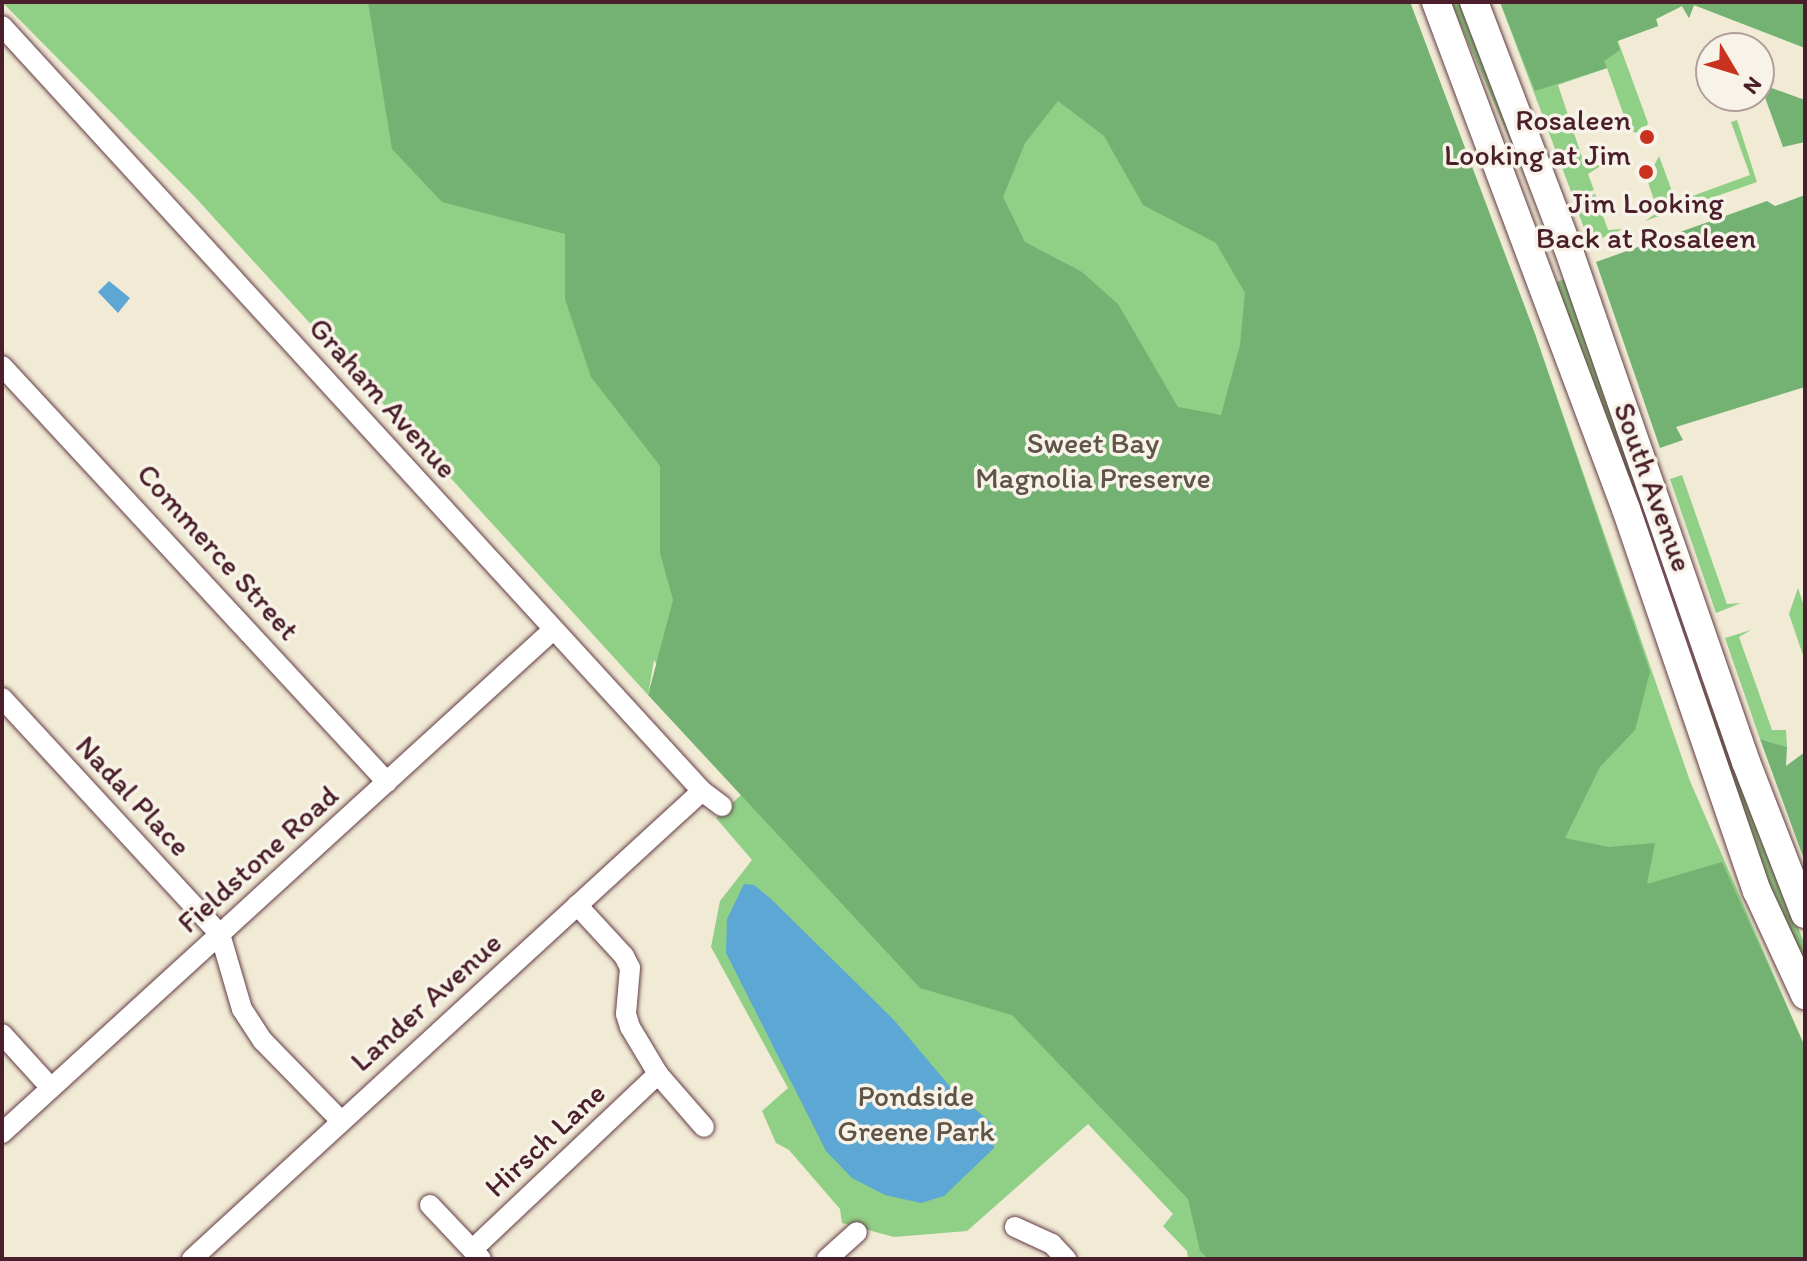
<!DOCTYPE html>
<html>
<head>
<meta charset="utf-8">
<style>
	body { margin:0 }
	#map { position:relative; width:1807px; height:1261px; overflow:hidden; background:#f1ead5; font-family:Itim,sans-serif }
	div>[style] { position:absolute }
	[style*='--x'] { left:calc(var(--x)*1px); top:calc(var(--y)*1px); width:calc(var(--w)*1px); rotate:calc(var(--a)*1deg) }
	.green>* { inset:0; background:#90cf86 }
	.forest>* { inset:0; background:#74b273 }
	.water>* { inset:0; background:#5ca7d4 }
	.roads { filter:drop-shadow(0 0 2px #633d44) drop-shadow(0 0 2px #633d44) }
	.street>* { height:20px; margin:-10px; padding:0 10px; transform-origin:10px; border-radius:10px; background:#fff }
	.secondary>* { height:28px; margin:-14px; padding:0 14px; transform-origin:14px; border-radius:14px; background:#fff }
	.dots>* { width:22px; height:22px; translate:-50% -50%; box-sizing:border-box; border:4px solid #f7f3e8; border-radius:50% }
	span { translate:-50% -50%; white-space:nowrap; text-align:center; line-height:1.15; -webkit-text-stroke:7px #f7f3e8; paint-order:stroke }
	.poi-label { font-size:30px; color:#4a1f2b }
	.right { translate:-100% -50%; text-align:right }
	.street-label { font-size:30px; color:#4a1f2b }
	.park-label { font-size:30px; color:#5f5446 }
	.frame { position:absolute; inset:0; border:4px solid #4a1f2b; pointer-events:none }
	.north { position:absolute; left:1695px; top:32px; width:80px; height:80px; box-sizing:border-box; background:#f7f3e8; border:2px solid #b29e9c; border-radius:50%; rotate:128deg; font-size:22px; font-weight:700; line-height:32px; text-align:center; color:#4a1f2b }
	.north::after { content:''; display:block; margin:auto; width:28px; height:36px; background:#c8321e; clip-path:polygon(50% 0,100% 100%,50% 72%,0 100%) }
</style>
</head>
<body>
<div id="map">
	<div class="green">
		<div style="clip-path:polygon(2px 2px,1410px 2px,1535px 334px,1690px 781px,1805px 1047px,1805px 1259px,1188px 1259px,1187px 1251px,1163px 1226px,1173px 1214px,1088px 1124px,967px 1231px,894px 1237px,842px 1223px,840px 1209px,789px 1150px,776px 1143px,762px 1111px,788px 1088px,711px 947px,720px 901px,752px 860px,716px 818px,741px 795px,654px 660px,648px 695px,195px 197px)"></div>
		<div style="clip-path:polygon(1451px 2px,1464px 2px,1528px 171px,1524px 173px)"></div>
		<div style="clip-path:polygon(1500px 2px,1805px 2px,1805px 48px,1694px 5px,1689px 18px,1682px 6px,1656px 19px,1658px 26px,1618px 41px,1648px 123px,1642px 135px,1629px 130px,1607px 68px,1558px 85px,1585px 166px,1602px 165px,1588px 174px,1594px 190px,1573px 197px)"></div>
		<div style="clip-path:polygon(1737px 120px,1757px 182px,1645px 221px,1658px 212px,1647px 179px,1659px 156px,1676px 202px,1750px 175px,1731px 122px)"></div>
		<div style="clip-path:polygon(1595px 194px,1608px 230px,1623px 229px,1590px 243px,1574px 202px)"></div>
		<div style="clip-path:polygon(1565px 279px,1636px 485px,1634px 490px,1560px 303px,1557px 282px)"></div>
		<div style="clip-path:polygon(1682px 475px,1727px 604px,1741px 603px,1716px 613px,1670px 479px)"></div>
		<div style="clip-path:polygon(1798px 588px,1805px 609px,1805px 661px,1789px 614px)"></div>
		<div style="clip-path:polygon(1751px 630px,1739px 637px,1772px 730px,1786px 730px,1787px 747px,1760px 739px,1725px 638px)"></div>
		<div style="clip-path:polygon(1689px 652px,1805px 945px,1805px 975px,1749px 845px)"></div>
	</div>
	<div class="forest">
		<div style="clip-path:polygon(evenodd,368px 2px,1410px 2px,1535px 334px,1650px 672px,1635px 730px,1600px 767px,1565px 838px,1609px 847px,1655px 843px,1647px 884px,1722px 862px,1805px 1047px,1805px 1259px,1208px 1259px,1200px 1251px,1188px 1199px,1012px 1015px,920px 988px,648px 695px,673px 600px,660px 553px,660px 466px,591px 377px,565px 299px,565px 234px,442px 202px,392px 149px,368px 2px,1058px 101px,1104px 136px,1143px 205px,1216px 243px,1245px 293px,1240px 345px,1221px 415px,1178px 407px,1118px 304px,1082px 272px,1025px 242px,1003px 197px,1025px 143px,1058px 101px)"></div>
		<div style="clip-path:polygon(1500px 2px,1805px 2px,1805px 48px,1694px 5px,1689px 18px,1682px 6px,1656px 19px,1658px 26px,1617px 41px,1620px 50px,1604px 61px,1607px 68px,1535px 91px)"></div>
		<div style="clip-path:polygon(1766px 86px,1805px 100px,1805px 142px,1783px 147px,1763px 92px)"></div>
		<div style="clip-path:polygon(1805px 195px,1805px 387px,1676px 427px,1683px 440px,1660px 448px,1596px 262px,1767px 201px,1775px 206px)"></div>
		<div style="clip-path:polygon(1760px 739px,1787px 747px,1786px 766px,1805px 752px,1805px 862px)"></div>
	</div>
	<div class="water">
		<div style="clip-path:polygon(109px 281px,130px 298px,118px 313px,98px 292px)"></div>
		<div style="clip-path:polygon(744px 884px,754px 885px,770px 898px,894px 1020px,952px 1089px,996px 1127px,994px 1148px,944px 1196px,921px 1203px,885px 1195px,852px 1178px,826px 1151px,726px 953px,727px 919px)"></div>
	</div>
	<div class="roads">
		<div class="street">
			<div style="--x:2;--y:26;--w:1037;--a:47.54"></div>
			<div style="--x:702;--y:791;--w:25;--a:37"></div>
			<div style="--x:2;--y:366;--w:567;--a:47.22"></div>
			<div style="--x:2;--y:698;--w:321;--a:47.3"></div>
			<div style="--x:220;--y:934;--w:78;--a:73.7"></div>
			<div style="--x:242;--y:1009;--w:38;--a:57"></div>
			<div style="--x:263;--y:1041;--w:110;--a:45.7"></div>
			<div style="--x:577;--y:905;--w:69;--a:47.3"></div>
			<div style="--x:624;--y:956;--w:13;--a:63"></div>
			<div style="--x:630;--y:968;--w:46;--a:95"></div>
			<div style="--x:626;--y:1014;--w:14;--a:73"></div>
			<div style="--x:630;--y:1027;--w:55;--a:59.2"></div>
			<div style="--x:658;--y:1074;--w:70;--a:49"></div>
			<div style="--x:2;--y:1034;--w:73;--a:47.8"></div>
			<div style="--x:2;--y:1133;--w:747;--a:-42.4"></div>
			<div style="--x:430;--y:1205;--w:74;--a:46.6"></div>
			<div style="--x:1015;--y:1227;--w:41;--a:24.7"></div>
			<div style="--x:1052;--y:1244;--w:21;--a:47"></div>
			<div style="--x:473;--y:1249;--w:255;--a:-43.4"></div>
			<div style="--x:192;--y:1259;--w:692;--a:-42.54"></div>
			<div style="--x:827;--y:1259;--w:40;--a:-42"></div>
		</div>
		<div class="secondary">
			<div style="--x:1436;--y:2;--w:541;--a:69.46"></div>
			<div style="--x:1626;--y:509;--w:404;--a:71.1"></div>
			<div style="--x:1757;--y:891;--w:115;--a:65.2"></div>
			<div style="--x:1474;--y:2;--w:263;--a:69.1"></div>
			<div style="--x:1568;--y:248;--w:544;--a:70.9"></div>
			<div style="--x:1746;--y:762;--w:163;--a:68.8"></div>
		</div>
	</div>
	<div class="dots">
		<div style="left:1647px;top:137px;background:#c8321e"></div>
		<div style="left:1646px;top:172px;background:#c8321e"></div>
	</div>
	<div class="poi-label">
		<span class="right" style="left:1631px;top:137px">Rosaleen<br>Looking at Jim</span>
		<span style="left:1646px;top:220px">Jim Looking<br>Back at Rosaleen</span>
	</div>
	<div class="street-label">
		<span style="left:383px;top:398px;rotate:48deg">Graham Avenue</span>
		<span style="left:1653px;top:487px;rotate:70deg">South Avenue</span>
		<span style="left:218px;top:552px;rotate:48deg">Commerce Street</span>
		<span style="left:133px;top:796px;rotate:47deg">Nadal Place</span>
		<span style="left:258px;top:859px;rotate:-42deg">Fieldstone Road</span>
		<span style="left:426px;top:1002px;rotate:-42deg">Lander Avenue</span>
		<span style="left:545px;top:1140px;rotate:-43deg">Hirsch Lane</span>
	</div>
	<div class="park-label">
		<span style="left:1093px;top:460px">Sweet Bay<br>Magnolia Preserve</span>
		<span style="left:916px;top:1113px">Pondside<br>Greene Park</span>
	</div>
	<div class="frame"></div>
	<div class="north">N</div>
</div>
</body>
</html>
